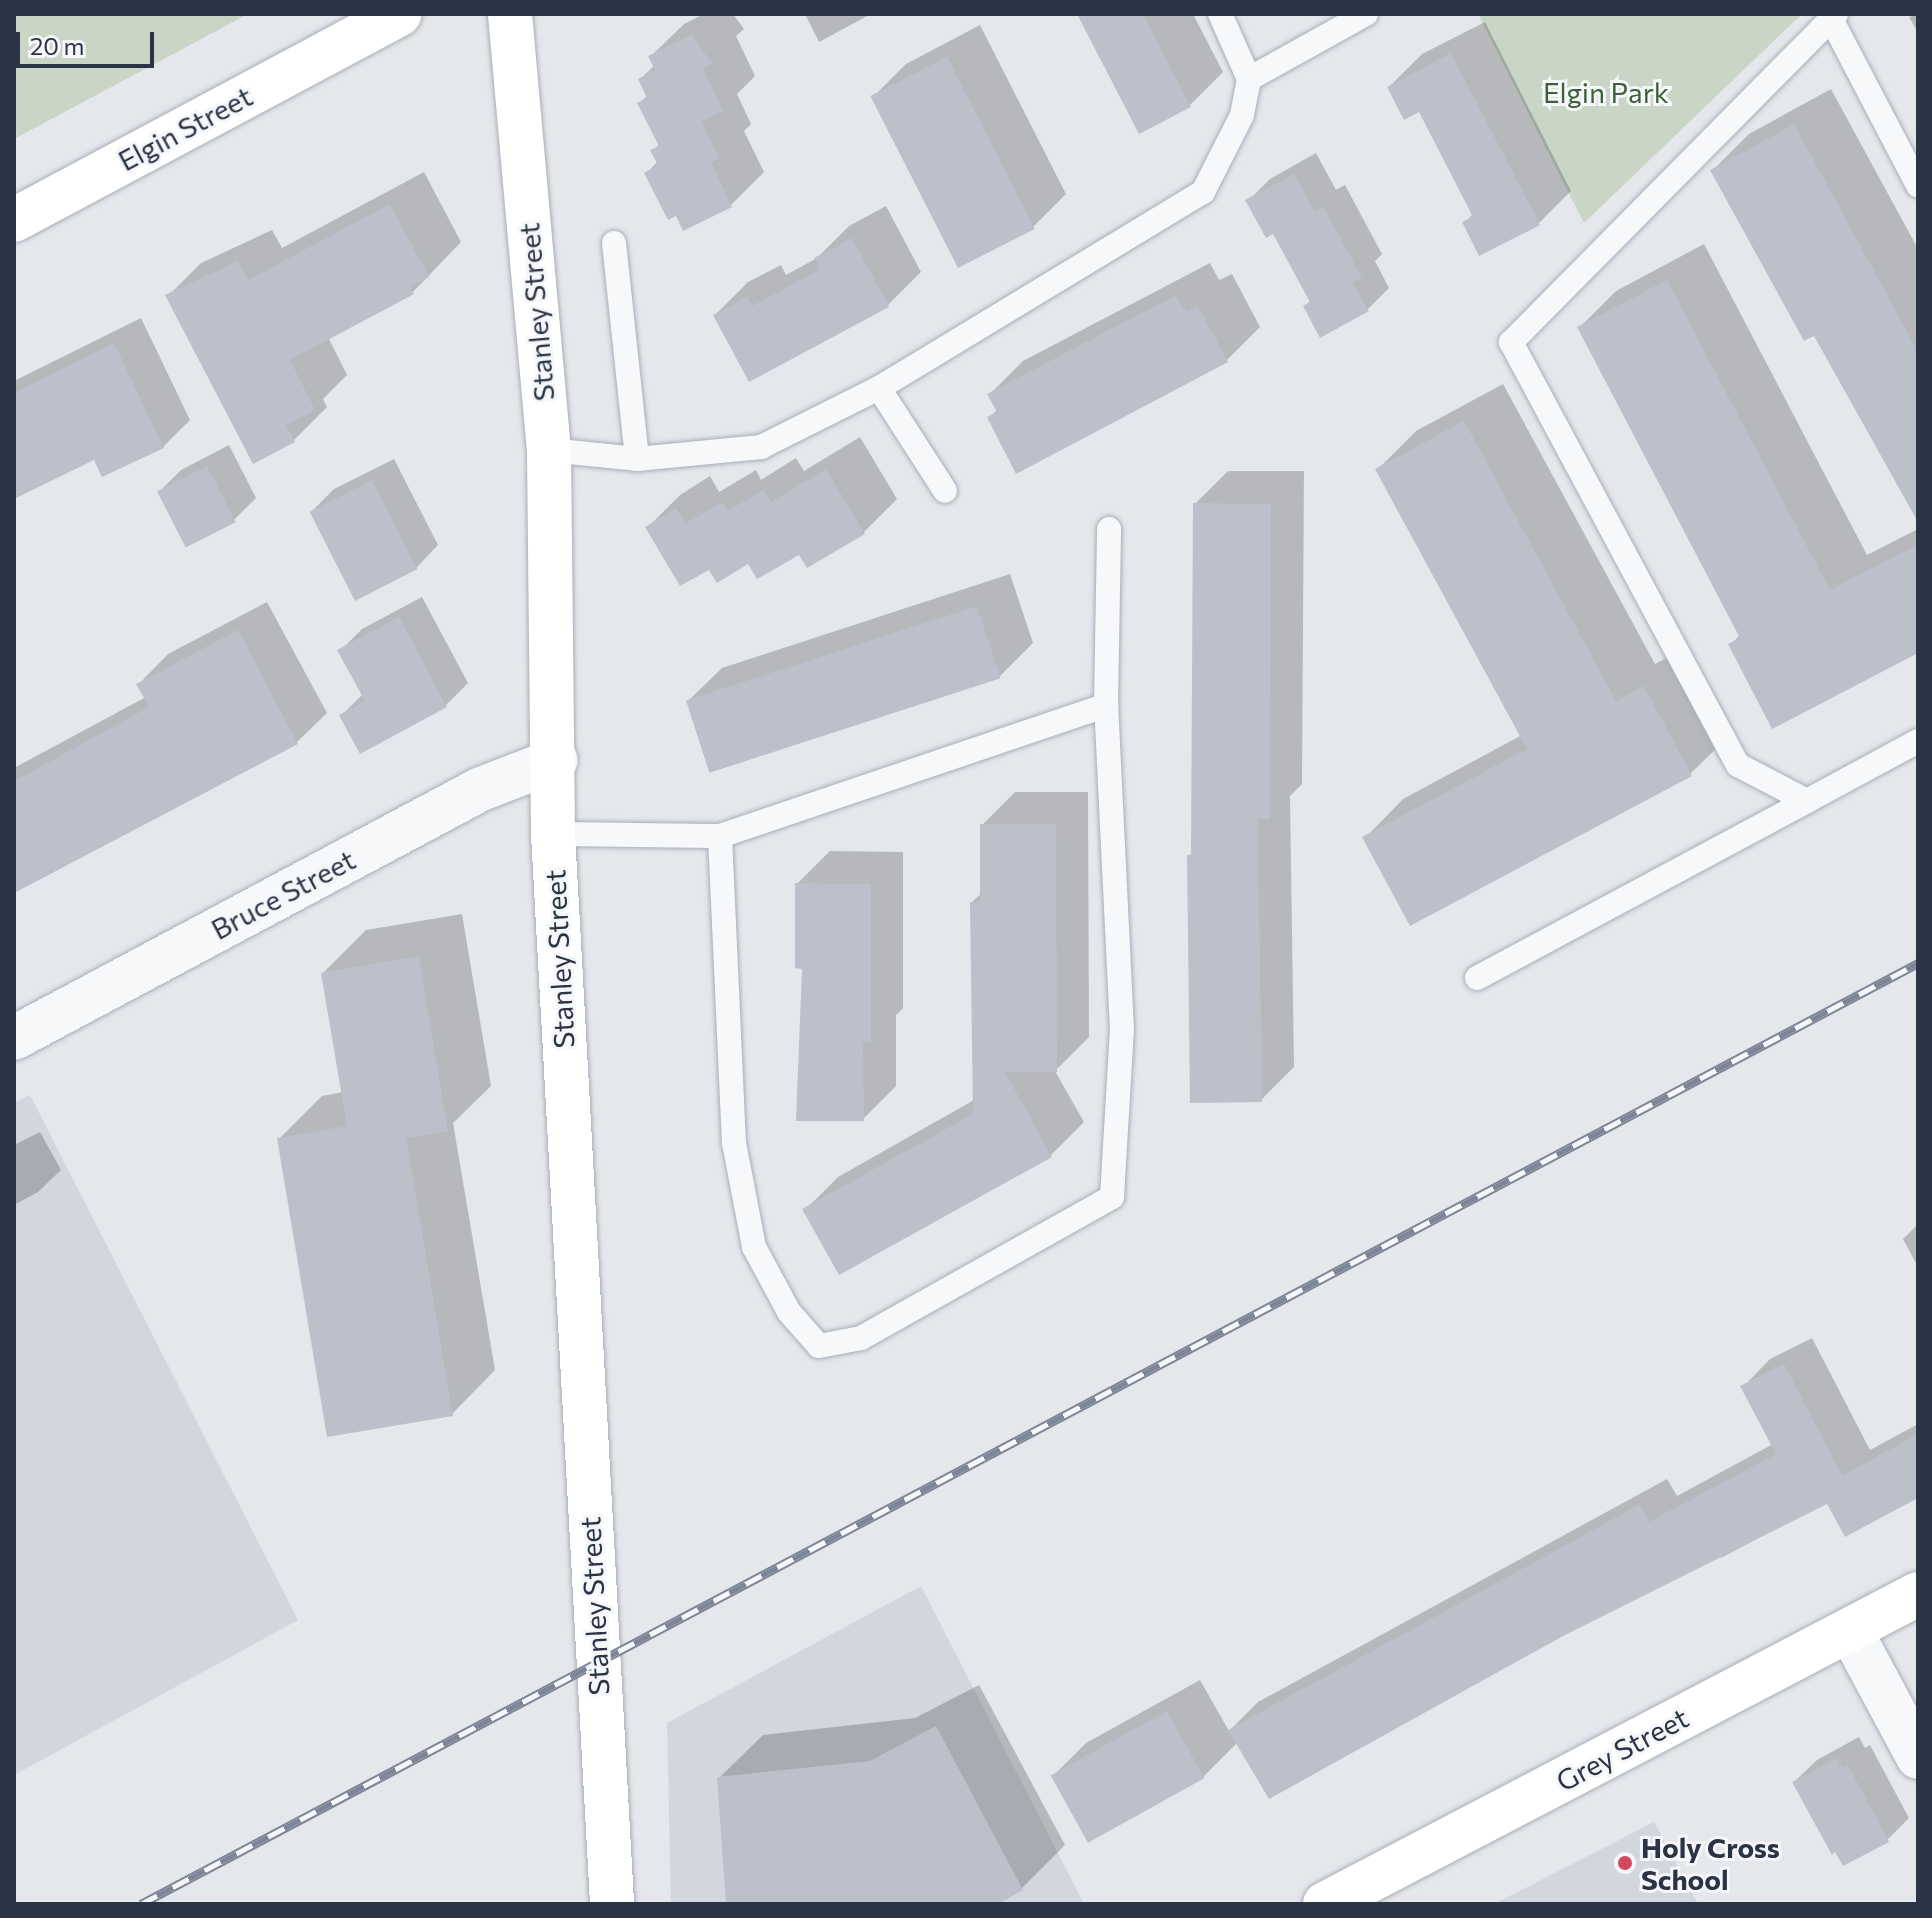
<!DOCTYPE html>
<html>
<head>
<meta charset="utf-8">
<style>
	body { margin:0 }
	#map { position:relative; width:1932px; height:1918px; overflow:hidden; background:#e4e7ec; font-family:Commissioner,sans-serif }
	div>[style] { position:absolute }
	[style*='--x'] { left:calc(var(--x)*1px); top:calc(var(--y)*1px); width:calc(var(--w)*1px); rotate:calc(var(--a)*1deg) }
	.built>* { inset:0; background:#d2d6de }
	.green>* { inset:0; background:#c9d6c5 }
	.shadow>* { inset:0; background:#0003 }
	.building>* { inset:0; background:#bbc0ca; transform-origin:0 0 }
	.roads { filter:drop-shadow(0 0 2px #a9aeb7) drop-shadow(0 0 2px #a9aeb7) }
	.lane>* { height:24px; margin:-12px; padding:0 12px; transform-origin:12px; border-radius:12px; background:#f7f8fa }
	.street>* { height:44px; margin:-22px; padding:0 22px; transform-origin:22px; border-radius:22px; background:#f7f8fa }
	.secondary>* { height:44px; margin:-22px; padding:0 22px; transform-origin:22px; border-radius:22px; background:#fff }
	.rail>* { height:9px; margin-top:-4.5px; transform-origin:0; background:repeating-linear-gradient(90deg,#f4f6f9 0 18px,#7d8696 0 36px); box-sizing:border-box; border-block:2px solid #7d8696 }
	.dots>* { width:22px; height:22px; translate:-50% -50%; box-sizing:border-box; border:4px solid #f4f6f9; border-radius:50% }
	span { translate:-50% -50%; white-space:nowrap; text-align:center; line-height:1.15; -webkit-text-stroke:6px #f4f6f9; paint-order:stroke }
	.park-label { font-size:28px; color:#3f6138 }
	.street-label { font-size:28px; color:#2b3445 }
	.poi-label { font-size:28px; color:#2b3445; font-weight:700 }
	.left { translate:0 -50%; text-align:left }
	.frame { position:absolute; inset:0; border:16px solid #2b3445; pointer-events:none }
	.scale { position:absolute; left:16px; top:32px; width:138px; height:36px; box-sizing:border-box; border:4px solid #2b3445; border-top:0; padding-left:10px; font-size:24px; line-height:28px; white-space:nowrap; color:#2b3445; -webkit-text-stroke:6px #f4f6f9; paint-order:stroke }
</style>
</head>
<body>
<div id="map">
	<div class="built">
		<div style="clip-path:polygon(30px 1095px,298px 1620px,14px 1775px,14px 1103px)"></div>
		<div style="clip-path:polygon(921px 1586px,1084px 1904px,671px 1904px,667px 1723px)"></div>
		<div style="clip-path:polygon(1654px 1822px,1698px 1904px,1494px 1904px)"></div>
	</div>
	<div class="green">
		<div style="clip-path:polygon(14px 14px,248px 14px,14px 139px)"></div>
		<div style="clip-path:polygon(1478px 14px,1802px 14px,1584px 223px)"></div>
	</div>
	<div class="shadow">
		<div style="clip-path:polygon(704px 14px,733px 14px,744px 29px,736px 36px,755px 76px,737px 94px,751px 124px,744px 131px,764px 172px,731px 205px,647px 173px,658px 161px,653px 150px,660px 144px,640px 103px,648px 95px,640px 79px,655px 65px,650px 57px,684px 24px)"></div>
		<div style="clip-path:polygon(805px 14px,871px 14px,819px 42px)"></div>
		<div style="clip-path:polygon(1079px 14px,1193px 14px,1223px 72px,1190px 105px,1140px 131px)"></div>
		<div style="clip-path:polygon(1918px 14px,1918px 33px,1909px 17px)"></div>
		<div style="clip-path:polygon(1485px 22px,1571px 191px,1538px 224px,1464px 223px,1474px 213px,1420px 109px,1389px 87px,1422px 54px)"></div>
		<div style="clip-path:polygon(980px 25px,1066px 194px,1033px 227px,959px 265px,873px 97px,906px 64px)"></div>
		<div style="clip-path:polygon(1831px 89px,1918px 249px,1918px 518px,1815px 333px,1713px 170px,1749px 134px)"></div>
		<div style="clip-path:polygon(1316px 153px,1336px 190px,1345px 185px,1382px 254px,1375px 261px,1389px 288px,1367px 310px,1305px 306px,1311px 300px,1274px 232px,1248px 201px,1270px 179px)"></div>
		<div style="clip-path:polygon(424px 172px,461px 242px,413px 292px,328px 337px,347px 375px,323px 399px,327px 407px,294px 440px,168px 296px,201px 263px,272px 230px,282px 248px)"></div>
		<div style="clip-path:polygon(886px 206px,921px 272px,888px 305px,715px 315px,748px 282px,781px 265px,786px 275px,817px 258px,849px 226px)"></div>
		<div style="clip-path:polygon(1704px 244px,1867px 555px,1918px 529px,1918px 651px,1730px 645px,1741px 634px,1580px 327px,1616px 291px)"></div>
		<div style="clip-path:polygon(1210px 263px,1219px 280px,1232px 274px,1260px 327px,1227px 360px,1017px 471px,989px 418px,998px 409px,990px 394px,1023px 361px)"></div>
		<div style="clip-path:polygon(141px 318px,190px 420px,163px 447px,95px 457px,14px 497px,14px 381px)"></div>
		<div style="clip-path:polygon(1503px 384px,1655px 664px,1683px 649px,1729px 736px,1690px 774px,1365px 838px,1403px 799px,1522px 735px,1378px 469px,1416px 431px)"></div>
		<div style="clip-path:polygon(860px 437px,897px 499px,864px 532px,800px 552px,710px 567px,647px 528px,680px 495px,710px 476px,719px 492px,756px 470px,761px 480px,796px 458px,804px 471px)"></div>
		<div style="clip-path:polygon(229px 445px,256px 498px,234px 520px,159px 492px,181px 470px)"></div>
		<div style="clip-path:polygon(394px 459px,438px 545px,416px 568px,312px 511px,334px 489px)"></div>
		<div style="clip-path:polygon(1228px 471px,1304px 471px,1302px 784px,1290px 796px,1294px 1067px,1261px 1100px,1189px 856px,1193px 851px,1195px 504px)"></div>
		<div style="clip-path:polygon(1010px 574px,1033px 643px,1000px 676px,688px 701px,722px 668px)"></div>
		<div style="clip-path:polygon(422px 597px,468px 683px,446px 705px,342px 715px,363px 694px,340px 651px,362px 629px)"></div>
		<div style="clip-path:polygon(267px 602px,327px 713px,297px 742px,14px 893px,14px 768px,146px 697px,139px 684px,168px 654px)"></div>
		<div style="clip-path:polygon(1015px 792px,1088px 792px,1089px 1037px,1055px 1071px,1084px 1122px,1051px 1155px,805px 1210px,838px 1177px,974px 1100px,972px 902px,982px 893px,982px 825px)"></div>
		<div style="clip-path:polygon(830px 851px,903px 852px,903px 1008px,896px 1015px,896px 1086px,863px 1119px,804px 967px,797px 884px)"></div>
		<div style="clip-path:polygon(462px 914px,491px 1086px,453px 1123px,495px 1370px,452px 1414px,279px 1139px,322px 1096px,343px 1092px,323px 973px,366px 930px)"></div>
		<div style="clip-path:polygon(40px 1132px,61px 1170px,38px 1192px,14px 1205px,14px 1145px)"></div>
		<div style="clip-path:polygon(1918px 1224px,1918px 1267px,1903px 1239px)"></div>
		<div style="clip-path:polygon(1812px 1338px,1870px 1450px,1918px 1424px,1918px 1495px,1828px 1501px,1721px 1558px,1717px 1552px,1238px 1742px,1203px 1777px,1053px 1776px,1086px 1743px,1200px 1680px,1229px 1731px,1258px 1702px,1667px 1479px,1677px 1496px,1773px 1444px,1743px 1387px,1770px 1359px)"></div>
		<div style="clip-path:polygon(979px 1685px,1065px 1845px,1022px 1888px,994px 1904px,728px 1904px,719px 1778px,763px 1735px,915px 1718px)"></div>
		<div style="clip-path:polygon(1859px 1737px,1865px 1748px,1870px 1745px,1909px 1818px,1887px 1840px,1794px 1782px,1817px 1760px)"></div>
	</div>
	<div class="building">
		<div style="clip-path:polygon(1077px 14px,1143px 14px,1191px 107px,1139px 134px)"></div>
		<div style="clip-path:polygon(692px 35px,712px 64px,703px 68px,723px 111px,702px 121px,719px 159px,711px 162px,732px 207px,683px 231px,676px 216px,668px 220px,644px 173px,658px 165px,650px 150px,659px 146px,637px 103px,647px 98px,638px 79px,655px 70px,648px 56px)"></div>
		<div style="clip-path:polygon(1451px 53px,1540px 225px,1479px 256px,1462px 222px,1473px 217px,1419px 112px,1404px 120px,1387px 87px)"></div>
		<div style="left:947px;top:57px;width:193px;height:86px;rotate:63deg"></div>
		<div style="clip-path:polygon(1794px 124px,1918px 352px,1918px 522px,1814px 336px,1804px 341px,1710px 170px)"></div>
		<div style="clip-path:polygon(1294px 174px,1314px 211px,1323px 206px,1362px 278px,1352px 282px,1369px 311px,1320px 338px,1303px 306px,1310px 302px,1273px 234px,1266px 238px,1245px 200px)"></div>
		<div style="clip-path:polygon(390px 204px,429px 277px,409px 287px,414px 294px,290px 360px,315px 410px,286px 425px,295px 442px,253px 464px,165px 295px,238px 261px,248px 280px)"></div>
		<div style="clip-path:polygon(852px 238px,889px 307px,749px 382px,713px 315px,747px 297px,752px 306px,820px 270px,814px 258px)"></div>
		<div style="clip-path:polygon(1667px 280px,1830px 590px,1918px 544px,1918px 653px,1772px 729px,1728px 644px,1740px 638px,1577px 327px)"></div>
		<div style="clip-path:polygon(1176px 295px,1186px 312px,1198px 306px,1228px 362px,1016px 474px,987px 417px,997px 412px,987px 394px)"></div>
		<div style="clip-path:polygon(114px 343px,164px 448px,102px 477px,94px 460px,14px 499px,14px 393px)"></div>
		<div style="clip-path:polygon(1464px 421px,1616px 701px,1644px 686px,1692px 776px,1410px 926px,1362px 837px,1527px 749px,1375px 469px)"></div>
		<div style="left:207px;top:466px;width:63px;height:56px;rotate:63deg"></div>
		<div style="clip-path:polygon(826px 469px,865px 534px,807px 568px,799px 555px,757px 579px,748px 564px,717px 583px,709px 570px,680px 586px,645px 527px,676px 508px,686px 523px,722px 502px,728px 511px,763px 490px,771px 502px)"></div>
		<div style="left:372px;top:480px;width:100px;height:70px;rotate:63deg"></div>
		<div style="clip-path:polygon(1193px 503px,1271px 504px,1270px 819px,1258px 819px,1262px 1102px,1190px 1103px,1187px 855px,1191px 855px)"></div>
		<div style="left:977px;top:606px;width:76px;height:306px;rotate:72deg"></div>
		<div style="clip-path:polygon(399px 617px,447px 707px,360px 754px,339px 715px,365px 701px,337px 650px)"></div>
		<div style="clip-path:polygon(238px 630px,298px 744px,14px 893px,14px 781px,149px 707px,136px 684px)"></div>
		<div style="clip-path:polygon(980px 824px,1056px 824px,1057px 1072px,1005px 1072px,1052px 1157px,839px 1275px,802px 1209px,973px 1114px,970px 902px,980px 902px)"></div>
		<div style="clip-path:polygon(795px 883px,871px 884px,871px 1043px,863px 1042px,864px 1121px,796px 1121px,802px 969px,795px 968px)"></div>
		<div style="clip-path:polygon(419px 956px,448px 1131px,406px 1138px,453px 1416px,327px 1437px,277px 1138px,347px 1126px,321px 973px)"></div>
		<div style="clip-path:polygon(1784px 1364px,1842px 1476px,1918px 1434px,1918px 1498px,1845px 1537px,1827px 1504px,1565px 1635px,1269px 1799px,1228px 1730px,1639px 1505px,1649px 1522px,1776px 1454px,1740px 1386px)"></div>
		<div style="left:1167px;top:1711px;width:77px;height:133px;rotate:61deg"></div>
		<div style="clip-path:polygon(936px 1726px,1023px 1890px,998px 1904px,726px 1904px,717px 1777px,870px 1761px)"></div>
		<div style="clip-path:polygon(1837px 1758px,1842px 1768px,1848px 1765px,1889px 1842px,1843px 1866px,1835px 1852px,1832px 1855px,1792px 1782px)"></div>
	</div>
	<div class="roads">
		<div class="lane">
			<div style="--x:1836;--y:14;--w:462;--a:134.7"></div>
			<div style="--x:1511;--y:342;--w:480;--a:61.8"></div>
			<div style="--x:1738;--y:765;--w:78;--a:27.6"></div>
			<div style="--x:1807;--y:801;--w:126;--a:-28.4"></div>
			<div style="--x:1830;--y:17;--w:190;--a:62.4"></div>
			<div style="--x:1249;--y:79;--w:134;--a:-29.1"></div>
			<div style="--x:614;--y:243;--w:217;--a:83.9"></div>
			<div style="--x:879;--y:388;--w:122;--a:57.3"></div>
			<div style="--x:549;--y:450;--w:88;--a:5.8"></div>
			<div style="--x:637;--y:459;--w:125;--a:-5.5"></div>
			<div style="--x:761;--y:447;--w:132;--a:-26.6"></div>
			<div style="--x:879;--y:388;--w:379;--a:-31.2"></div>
			<div style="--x:1203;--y:192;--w:86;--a:-63.1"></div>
			<div style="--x:1242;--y:115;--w:37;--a:-79"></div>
			<div style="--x:1249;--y:79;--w:71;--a:-114"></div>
			<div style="--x:553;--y:834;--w:167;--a:0.7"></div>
			<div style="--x:720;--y:836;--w:408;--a:-18.7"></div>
			<div style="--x:720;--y:836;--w:307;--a:87.4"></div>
			<div style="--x:734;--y:1143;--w:106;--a:79.1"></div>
			<div style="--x:754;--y:1247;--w:74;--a:61.7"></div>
			<div style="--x:789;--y:1312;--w:45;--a:48.6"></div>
			<div style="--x:819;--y:1346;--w:43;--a:-10.8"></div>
			<div style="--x:861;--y:1338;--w:288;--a:-29.3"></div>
			<div style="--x:1112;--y:1197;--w:167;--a:-86.6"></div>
			<div style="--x:1122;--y:1030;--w:325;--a:-92.8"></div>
			<div style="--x:1106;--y:705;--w:176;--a:-89"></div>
			<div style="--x:1477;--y:978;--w:374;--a:-28.2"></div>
		</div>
		<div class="street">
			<div style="--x:14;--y:1038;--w:529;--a:-28.07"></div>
			<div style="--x:481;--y:789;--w:80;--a:-21.1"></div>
			<div style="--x:1850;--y:1630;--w:144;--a:61.8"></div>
		</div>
		<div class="secondary">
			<div style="--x:510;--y:14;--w:438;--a:84.9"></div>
			<div style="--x:549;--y:450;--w:384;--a:89.4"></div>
			<div style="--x:553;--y:834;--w:1072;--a:86.84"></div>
			<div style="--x:14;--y:220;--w:437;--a:-28.1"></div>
			<div style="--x:1325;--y:1904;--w:669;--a:-27.6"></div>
		</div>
	</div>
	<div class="rail">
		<div style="--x:141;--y:1904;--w:2011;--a:-27.9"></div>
	</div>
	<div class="dots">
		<div style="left:1625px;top:1863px;background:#d1495b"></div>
	</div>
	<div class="park-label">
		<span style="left:1606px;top:92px">Elgin Park</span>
	</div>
	<div class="street-label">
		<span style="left:185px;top:128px;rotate:-28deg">Elgin Street</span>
		<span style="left:536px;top:312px;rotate:-95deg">Stanley Street</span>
		<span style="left:283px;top:894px;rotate:-28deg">Bruce Street</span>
		<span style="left:559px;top:959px;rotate:-93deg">Stanley Street</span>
		<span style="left:594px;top:1606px;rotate:-93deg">Stanley Street</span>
		<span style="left:1622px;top:1749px;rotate:-28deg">Grey Street</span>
	</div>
	<div class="poi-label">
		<span class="left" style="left:1641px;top:1863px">Holy Cross<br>School</span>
	</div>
	<div class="frame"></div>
	<div class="scale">20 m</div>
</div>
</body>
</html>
